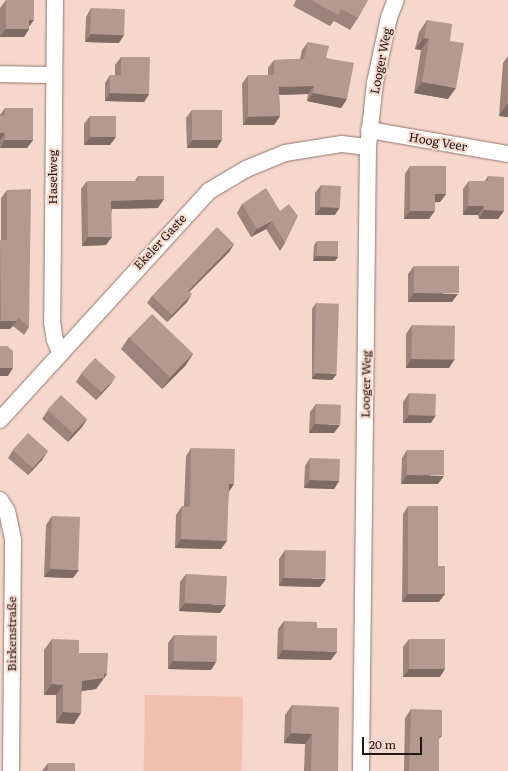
<!DOCTYPE html>
<html>
<head>
<meta charset="utf-8">
<style>
	body { margin:0 }
	#map { position:relative; width:508px; height:771px; overflow:hidden; background:#f6d7cc; font-family:Literata,serif }
	div>[style] { position:absolute }
	[style*='--x'] { left:calc(var(--x)*1px); top:calc(var(--y)*1px); width:calc(var(--w)*1px); rotate:calc(var(--a)*1deg) }
	.green>* { inset:0; background:#f3c0af; transform-origin:0 0 }
	.roads { filter:drop-shadow(0 0 1px #93776e) drop-shadow(0 0 1px #93776e) }
	.street>* { height:16px; margin:-8px; padding:0 8px; transform-origin:8px; border-radius:8px; background:#fff }
	.wall>* { inset:0; background:#9c837b }
	.shaded-wall>* { inset:0; background:#7f6a64 }
	.building>* { inset:0; background:#b5988f; transform-origin:0 0 }
	span { translate:-50% -50%; white-space:nowrap; text-align:center; line-height:1.15; -webkit-text-stroke:4px #f6d7cc; paint-order:stroke }
	.street-label { font-size:12px; color:#211612 }
	.scale { position:absolute; left:362px; top:737px; width:60px; height:18px; box-sizing:border-box; border:2px solid #211612; border-top:0; padding-left:5px; font-size:12px; line-height:14px; white-space:nowrap; color:#211612; -webkit-text-stroke:3px #f6d7cc; paint-order:stroke }
</style>
</head>
<body>
<div id="map">
	<div class="green">
		<div style="left:145px;top:695px;width:98px;height:76px;rotate:1deg"></div>
	</div>
	<div class="roads">
		<div class="street">
			<div style="--x:55;--y:0;--w:322;--a:90.5"></div>
			<div style="--x:52;--y:322;--w:18;--a:81"></div>
			<div style="--x:55;--y:340;--w:13;--a:67"></div>
			<div style="--x:0;--y:74;--w:53;--a:1.1"></div>
			<div style="--x:369;--y:130;--w:141;--a:9.8"></div>
			<div style="--x:0;--y:420;--w:310;--a:-47.6"></div>
			<div style="--x:209;--y:191;--w:43;--a:-30.7"></div>
			<div style="--x:246;--y:169;--w:42;--a:-22.3"></div>
			<div style="--x:285;--y:153;--w:58;--a:-9"></div>
			<div style="--x:342;--y:144;--w:26;--a:7"></div>
			<div style="--x:0;--y:500;--w:13;--a:58"></div>
			<div style="--x:7;--y:511;--w:30;--a:78"></div>
			<div style="--x:13;--y:540;--w:231;--a:90.5"></div>
			<div style="--x:361;--y:771;--w:624;--a:-89.36"></div>
			<div style="--x:368;--y:147;--w:64;--a:-83.8"></div>
			<div style="--x:375;--y:83;--w:67;--a:-78"></div>
			<div style="--x:389;--y:17;--w:18;--a:-68"></div>
		</div>
	</div>
	<div class="wall">
		<div style="clip-path:polygon(6px 0,29px 27px,29px 29px,24px 37px,0 37px,0 8px)"></div>
		<div style="clip-path:polygon(296px 0,368px 0,358px 18px,350px 30px,334px 21px,330px 26px,293px 6px)"></div>
		<div style="clip-path:polygon(91px 8px,119px 43px,85px 42px,86px 17px)"></div>
		<div style="clip-path:polygon(427px 20px,450px 41px,448px 99px,414px 93px,421px 50px,415px 49px,419px 32px)"></div>
		<div style="clip-path:polygon(308px 42px,326px 58px,347px 99px,341px 108px,307px 101px,308px 94px,279px 95px,280px 116px,274px 125px,243px 125px,242px 84px,248px 75px,268px 75px,268px 68px,274px 60px,300px 59px,302px 50px)"></div>
		<div style="clip-path:polygon(508px 56px,508px 117px,499px 116px,503px 63px)"></div>
		<div style="clip-path:polygon(121px 57px,149px 94px,144px 102px,105px 101px,105px 83px,110px 75px,115px 75px,115px 65px)"></div>
		<div style="clip-path:polygon(5px 108px,33px 140px,27px 148px,0 148px,0 115px)"></div>
		<div style="clip-path:polygon(192px 110px,217px 148px,187px 148px,186px 118px)"></div>
		<div style="clip-path:polygon(90px 116px,110px 145px,84px 145px,84px 124px)"></div>
		<div style="clip-path:polygon(410px 166px,446px 194px,440px 202px,435px 202px,429px 219px,404px 219px,405px 174px)"></div>
		<div style="clip-path:polygon(138px 176px,158px 208px,112px 209px,106px 245px,82px 246px,81px 189px,87px 181px,135px 181px)"></div>
		<div style="clip-path:polygon(488px 176px,504px 211px,498px 219px,479px 219px,478px 215px,463px 215px,463px 189px,469px 181px,485px 181px)"></div>
		<div style="clip-path:polygon(321px 185px,335px 215px,315px 215px,315px 193px)"></div>
		<div style="clip-path:polygon(7px 190px,29px 327px,24px 335px,13px 326px,10px 329px,0 329px,0 240px,1px 240px,1px 198px)"></div>
		<div style="clip-path:polygon(242px 204px,280px 211px,285px 243px,280px 251px,266px 229px,251px 237px,237px 213px)"></div>
		<div style="clip-path:polygon(317px 241px,338px 257px,335px 261px,313px 261px,314px 245px)"></div>
		<div style="clip-path:polygon(234px 244px,229px 252px,189px 292px,187px 302px,167px 322px,147px 303px,152px 296px)"></div>
		<div style="clip-path:polygon(414px 266px,452px 302px,408px 302px,408px 274px)"></div>
		<div style="clip-path:polygon(316px 303px,332px 380px,312px 379px,312px 309px)"></div>
		<div style="clip-path:polygon(412px 325px,449px 368px,406px 368px,406px 334px)"></div>
		<div style="clip-path:polygon(129px 337px,193px 354px,185px 366px,162px 389px,121px 349px)"></div>
		<div style="clip-path:polygon(81px 374px,110px 385px,96px 400px,76px 382px)"></div>
		<div style="clip-path:polygon(409px 393px,431px 423px,403px 423px,403px 402px)"></div>
		<div style="clip-path:polygon(316px 404px,334px 433px,309px 433px,310px 412px)"></div>
		<div style="clip-path:polygon(48px 410px,87px 419px,82px 427px,68px 442px,42px 419px)"></div>
		<div style="clip-path:polygon(191px 448px,234px 484px,229px 492px,221px 549px,175px 548px,176px 515px,182px 506px,184px 506px,186px 456px)"></div>
		<div style="clip-path:polygon(13px 450px,42px 460px,28px 475px,8px 458px)"></div>
		<div style="clip-path:polygon(407px 450px,438px 484px,401px 484px,402px 458px)"></div>
		<div style="clip-path:polygon(310px 458px,339px 481px,334px 489px,304px 488px,305px 466px)"></div>
		<div style="clip-path:polygon(408px 506px,438px 566px,439px 602px,402px 602px,403px 514px)"></div>
		<div style="clip-path:polygon(52px 516px,73px 578px,44px 577px,46px 525px)"></div>
		<div style="clip-path:polygon(285px 550px,320px 587px,279px 586px,279px 559px)"></div>
		<div style="clip-path:polygon(186px 574px,220px 613px,179px 611px,180px 582px)"></div>
		<div style="clip-path:polygon(284px 621px,317px 628px,331px 660px,277px 659px,278px 629px)"></div>
		<div style="clip-path:polygon(174px 635px,216px 662px,211px 670px,168px 669px,168px 643px)"></div>
		<div style="clip-path:polygon(52px 639px,79px 653px,107px 674px,96px 689px,82px 691px,74px 724px,56px 723px,56px 695px,44px 695px,44px 650px)"></div>
		<div style="clip-path:polygon(409px 639px,440px 677px,403px 677px,403px 647px)"></div>
		<div style="clip-path:polygon(292px 705px,338px 771px,304px 771px,305px 744px,284px 743px,285px 715px)"></div>
		<div style="clip-path:polygon(411px 709px,442px 736px,439px 739px,439px 771px,404px 771px,405px 718px)"></div>
		<div style="clip-path:polygon(48px 763px,76px 771px,42px 771px)"></div>
	</div>
	<div class="shaded-wall">
		<div style="clip-path:polygon(29px 20px,34px 20px,28px 28px)"></div>
		<div style="clip-path:polygon(6px 29px,29px 29px,24px 37px,0 37px)"></div>
		<div style="clip-path:polygon(91px 34px,124px 35px,119px 43px,85px 42px)"></div>
		<div style="clip-path:polygon(424px 38px,429px 39px,421px 50px,415px 49px)"></div>
		<div style="clip-path:polygon(422px 82px,456px 88px,448px 99px,414px 93px)"></div>
		<div style="clip-path:polygon(314px 86px,308px 94px,273px 95px,279px 87px)"></div>
		<div style="clip-path:polygon(110px 93px,149px 94px,144px 102px,105px 101px)"></div>
		<div style="clip-path:polygon(313px 93px,347px 99px,341px 108px,307px 101px)"></div>
		<div style="clip-path:polygon(507px 104px,508px 104px,508px 117px,499px 116px)"></div>
		<div style="clip-path:polygon(280px 116px,274px 125px,243px 125px,248px 117px)"></div>
		<div style="clip-path:polygon(0 133px,5px 133px,0 140px)"></div>
		<div style="clip-path:polygon(90px 137px,116px 137px,110px 145px,84px 145px)"></div>
		<div style="clip-path:polygon(5px 140px,33px 140px,27px 148px,0 148px)"></div>
		<div style="clip-path:polygon(193px 140px,222px 140px,217px 148px,187px 148px)"></div>
		<div style="clip-path:polygon(435px 194px,446px 194px,440px 202px,429px 203px)"></div>
		<div style="clip-path:polygon(164px 199px,158px 208px,106px 209px,111px 201px)"></div>
		<div style="clip-path:polygon(468px 206px,484px 206px,478px 215px,463px 215px)"></div>
		<div style="clip-path:polygon(321px 207px,340px 207px,335px 215px,315px 215px)"></div>
		<div style="clip-path:polygon(484px 210px,504px 211px,498px 219px,479px 219px)"></div>
		<div style="clip-path:polygon(410px 211px,435px 211px,429px 219px,404px 219px)"></div>
		<div style="clip-path:polygon(272px 221px,266px 229px,251px 237px,257px 229px)"></div>
		<div style="clip-path:polygon(88px 237px,112px 237px,106px 245px,82px 246px)"></div>
		<div style="clip-path:polygon(234px 244px,229px 252px,183px 298px,188px 291px)"></div>
		<div style="clip-path:polygon(316px 256px,338px 257px,335px 261px,313px 261px)"></div>
		<div style="clip-path:polygon(414px 293px,458px 294px,452px 302px,408px 302px)"></div>
		<div style="clip-path:polygon(192px 294px,187px 302px,167px 322px,172px 315px)"></div>
		<div style="clip-path:polygon(19px 318px,10px 329px,0 329px,0 323px,1px 321px)"></div>
		<div style="clip-path:polygon(193px 354px,185px 366px,162px 389px,170px 378px)"></div>
		<div style="clip-path:polygon(411px 359px,455px 359px,449px 368px,406px 368px)"></div>
		<div style="clip-path:polygon(0 368px,13px 368px,8px 376px,0 376px)"></div>
		<div style="clip-path:polygon(316px 373px,337px 374px,332px 380px,312px 379px)"></div>
		<div style="clip-path:polygon(116px 377px,110px 385px,96px 400px,102px 392px)"></div>
		<div style="clip-path:polygon(409px 415px,436px 415px,431px 423px,403px 423px)"></div>
		<div style="clip-path:polygon(87px 419px,82px 427px,68px 442px,73px 434px)"></div>
		<div style="clip-path:polygon(315px 424px,340px 425px,334px 433px,309px 433px)"></div>
		<div style="clip-path:polygon(48px 451px,42px 460px,28px 475px,33px 467px)"></div>
		<div style="clip-path:polygon(407px 475px,444px 476px,438px 484px,401px 484px)"></div>
		<div style="clip-path:polygon(310px 480px,339px 481px,334px 489px,304px 488px)"></div>
		<div style="clip-path:polygon(229px 484px,234px 484px,228px 492px)"></div>
		<div style="clip-path:polygon(181px 539px,227px 541px,221px 549px,175px 548px)"></div>
		<div style="clip-path:polygon(50px 569px,79px 570px,73px 578px,44px 577px)"></div>
		<div style="clip-path:polygon(284px 578px,326px 579px,320px 587px,279px 586px)"></div>
		<div style="clip-path:polygon(408px 594px,445px 594px,439px 602px,402px 602px)"></div>
		<div style="clip-path:polygon(185px 603px,226px 605px,220px 613px,179px 611px)"></div>
		<div style="clip-path:polygon(283px 650px,337px 652px,331px 660px,277px 659px)"></div>
		<div style="clip-path:polygon(173px 661px,216px 662px,211px 670px,168px 669px)"></div>
		<div style="clip-path:polygon(409px 669px,445px 669px,440px 677px,403px 677px)"></div>
		<div style="clip-path:polygon(104px 674px,107px 674px,96px 689px,74px 692px,82px 681px)"></div>
		<div style="clip-path:polygon(52px 684px,63px 685px,56px 695px,44px 695px)"></div>
		<div style="clip-path:polygon(63px 712px,81px 713px,74px 724px,56px 723px)"></div>
		<div style="clip-path:polygon(291px 733px,312px 734px,305px 744px,284px 743px)"></div>
	</div>
	<div class="building">
		<div style="clip-path:polygon(6px 0,34px 0,34px 20px,29px 20px,29px 29px,6px 29px)"></div>
		<div style="clip-path:polygon(311px 0,368px 0,358px 18px,341px 9px,338px 15px)"></div>
		<div style="left:91px;top:8px;width:34px;height:26px;rotate:2deg"></div>
		<div style="clip-path:polygon(427px 20px,452px 24px,450px 41px,464px 43px,456px 88px,422px 82px,429px 39px,424px 38px)"></div>
		<div style="clip-path:polygon(308px 42px,329px 46px,326px 58px,354px 63px,347px 99px,313px 93px,314px 86px,279px 87px,280px 116px,248px 117px,248px 75px,274px 75px,274px 60px,304px 59px)"></div>
		<div style="clip-path:polygon(121px 57px,150px 57px,149px 94px,110px 93px,110px 75px,121px 75px)"></div>
		<div style="clip-path:polygon(508px 90px,508px 104px,507px 104px)"></div>
		<div style="clip-path:polygon(5px 108px,33px 108px,33px 140px,5px 140px,5px 133px,0 133px,0 116px,5px 115px)"></div>
		<div style="left:192px;top:110px;width:30px;height:30px"></div>
		<div style="left:90px;top:116px;width:26px;height:21px"></div>
		<div style="clip-path:polygon(410px 166px,446px 166px,446px 194px,435px 194px,435px 211px,410px 211px)"></div>
		<div style="clip-path:polygon(138px 176px,164px 176px,164px 199px,111px 201px,112px 237px,88px 237px,87px 181px,138px 181px)"></div>
		<div style="clip-path:polygon(488px 176px,504px 177px,504px 211px,484px 210px,484px 206px,468px 206px,469px 181px,488px 181px)"></div>
		<div style="left:321px;top:185px;width:20px;height:22px;rotate:3deg"></div>
		<div style="clip-path:polygon(266px 188px,280px 211px,289px 204px,298px 216px,285px 243px,272px 221px,257px 229px,242px 204px)"></div>
		<div style="clip-path:polygon(31px 189px,29px 327px,19px 318px,16px 321px,1px 321px,0 240px,7px 240px,7px 190px)"></div>
		<div style="clip-path:polygon(217px 227px,234px 244px,188px 291px,192px 294px,172px 315px,152px 296px)"></div>
		<div style="left:317px;top:241px;width:21px;height:15px"></div>
		<div style="left:414px;top:266px;width:45px;height:27px"></div>
		<div style="left:316px;top:303px;width:23px;height:70px;rotate:2deg"></div>
		<div style="left:152px;top:314px;width:57px;height:33px;rotate:44deg"></div>
		<div style="left:412px;top:325px;width:43px;height:34px;rotate:1deg"></div>
		<div style="clip-path:polygon(0 346px,7px 346px,13px 351px,13px 368px,0 368px)"></div>
		<div style="left:95px;top:358px;width:28px;height:21px;rotate:42deg"></div>
		<div style="left:409px;top:393px;width:27px;height:22px;rotate:2deg"></div>
		<div style="left:61px;top:395px;width:35px;height:20px;rotate:43deg"></div>
		<div style="left:316px;top:404px;width:25px;height:20px;rotate:2deg"></div>
		<div style="left:28px;top:433px;width:27px;height:23px;rotate:42deg"></div>
		<div style="clip-path:polygon(191px 448px,235px 449px,234px 484px,229px 484px,227px 541px,181px 539px,182px 506px,190px 507px)"></div>
		<div style="left:407px;top:450px;width:37px;height:25px"></div>
		<div style="left:310px;top:458px;width:30px;height:22px;rotate:2deg"></div>
		<div style="clip-path:polygon(408px 506px,438px 506px,438px 566px,445px 566px,445px 594px,408px 594px)"></div>
		<div style="left:52px;top:516px;width:28px;height:53px;rotate:2deg"></div>
		<div style="left:285px;top:550px;width:41px;height:28px;rotate:1deg"></div>
		<div style="left:186px;top:574px;width:41px;height:29px;rotate:3deg"></div>
		<div style="clip-path:polygon(284px 621px,317px 622px,317px 628px,337px 628px,337px 652px,283px 650px)"></div>
		<div style="left:174px;top:635px;width:43px;height:26px;rotate:1deg"></div>
		<div style="clip-path:polygon(52px 639px,79px 640px,79px 653px,108px 653px,107px 674px,104px 674px,104px 678px,82px 681px,81px 713px,63px 712px,63px 685px,52px 684px)"></div>
		<div style="left:409px;top:639px;width:36px;height:30px"></div>
		<div style="clip-path:polygon(292px 705px,339px 707px,338px 771px,311px 771px,312px 734px,291px 733px)"></div>
		<div style="clip-path:polygon(411px 709px,442px 710px,442px 736px,439px 736px,439px 771px,409px 771px)"></div>
		<div style="left:48px;top:763px;width:27px;height:8px"></div>
	</div>
	<div class="street-label">
		<span style="left:381px;top:61px;rotate:-79deg">Looger Weg</span>
		<span style="left:438px;top:142px;rotate:10deg">Hoog Veer</span>
		<span style="left:53px;top:177px;rotate:-90deg">Haselweg</span>
		<span style="left:160px;top:242px;rotate:-47deg">Ekeler Gaste</span>
		<span style="left:366px;top:384px;rotate:-89deg">Looger Weg</span>
		<span style="left:12px;top:634px;rotate:-90deg">Birkenstraße</span>
	</div>
	<div class="scale">20 m</div>
</div>
</body>
</html>
